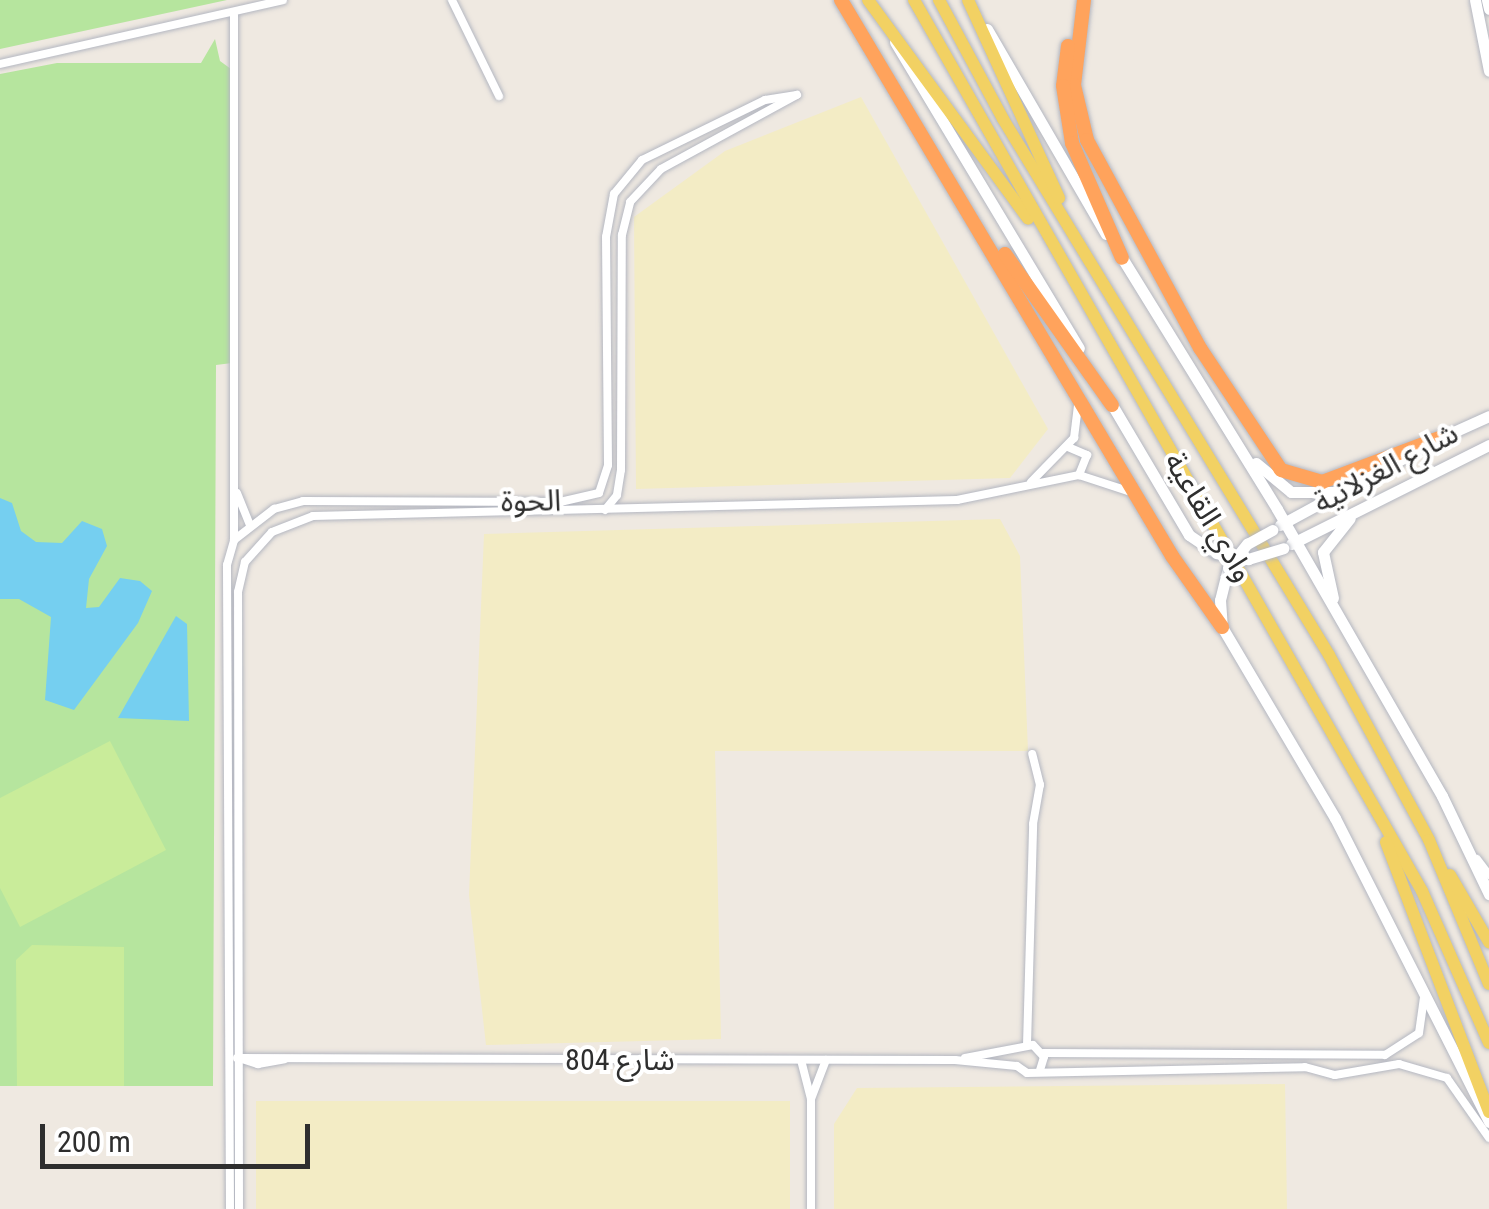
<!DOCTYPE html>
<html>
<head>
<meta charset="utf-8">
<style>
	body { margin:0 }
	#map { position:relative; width:1489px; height:1209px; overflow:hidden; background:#efe9e1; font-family:"Roboto Condensed","Noto Sans Arabic",sans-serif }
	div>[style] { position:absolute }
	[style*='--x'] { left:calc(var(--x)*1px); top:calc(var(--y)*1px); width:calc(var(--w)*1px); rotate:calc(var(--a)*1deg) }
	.green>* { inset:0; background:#b6e59e }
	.sand>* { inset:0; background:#f3ecc5; transform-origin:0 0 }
	.pitch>* { inset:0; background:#c9ec9a }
	.water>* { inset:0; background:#75cff0 }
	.roads { filter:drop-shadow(0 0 2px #b4b7c1) drop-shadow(0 0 2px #b4b7c1) }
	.street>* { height:8px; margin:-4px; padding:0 4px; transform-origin:4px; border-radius:4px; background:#fff }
	.secondary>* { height:11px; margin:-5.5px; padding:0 5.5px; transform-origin:5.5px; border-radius:5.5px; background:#fff }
	.primary>* { height:12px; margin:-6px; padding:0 6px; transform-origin:6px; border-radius:6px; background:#f2d163 }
	.highway>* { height:14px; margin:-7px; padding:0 7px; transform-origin:7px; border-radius:7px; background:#ffa35c }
	.bridges { filter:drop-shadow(0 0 2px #b4b7c1) drop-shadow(0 0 2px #b4b7c1) }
	.secondary-bridge>* { height:11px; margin:-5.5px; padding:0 5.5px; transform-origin:5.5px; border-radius:5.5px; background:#fff }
	span { translate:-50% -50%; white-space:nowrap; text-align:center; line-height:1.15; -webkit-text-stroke:8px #fff; paint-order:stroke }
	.street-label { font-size:30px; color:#2e2e2e }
	.scale { position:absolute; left:40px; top:1124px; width:270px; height:45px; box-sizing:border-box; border:5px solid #2e2e2e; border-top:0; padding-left:12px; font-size:30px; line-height:35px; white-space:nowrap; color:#2e2e2e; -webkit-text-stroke:8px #fff; paint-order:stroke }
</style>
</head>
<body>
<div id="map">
	<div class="green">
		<div style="clip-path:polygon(0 0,227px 0,0 49px)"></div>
		<div style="clip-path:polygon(215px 39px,220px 61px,231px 69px,232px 363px,216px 365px,213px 1086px,0 1086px,0 74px,57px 63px,201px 63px)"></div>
	</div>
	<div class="sand">
		<div style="clip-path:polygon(861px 97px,1048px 429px,1010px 478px,636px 489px,634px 217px,725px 151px)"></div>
		<div style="clip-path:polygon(1000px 519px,1020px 556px,1028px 751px,715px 751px,721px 1039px,486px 1045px,469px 895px,484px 534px)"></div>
		<div style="clip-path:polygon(1285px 1084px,1287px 1209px,834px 1209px,834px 1124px,857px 1088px)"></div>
		<div style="left:256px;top:1101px;width:534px;height:108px"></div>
	</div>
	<div class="pitch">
		<div style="clip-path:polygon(110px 741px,166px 850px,20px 927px,0 888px,0 798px)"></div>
		<div style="clip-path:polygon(32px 945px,124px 947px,124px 1086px,17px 1086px,16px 960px)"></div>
	</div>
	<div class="water">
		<div style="clip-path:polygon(0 498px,12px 503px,21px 531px,36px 542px,62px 543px,82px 521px,102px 529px,107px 546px,89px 579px,86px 608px,99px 607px,120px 578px,140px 581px,152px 591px,138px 623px,74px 710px,45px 700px,51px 617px,19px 599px,0 599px)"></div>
		<div style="clip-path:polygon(176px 616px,187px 624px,189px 721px,118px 718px)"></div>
	</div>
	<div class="roads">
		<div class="street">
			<div style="--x:452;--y:0;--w:107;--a:63.9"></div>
			<div style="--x:0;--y:64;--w:290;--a:-12.7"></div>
			<div style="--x:1068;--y:447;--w:21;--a:23"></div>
			<div style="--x:1087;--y:455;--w:22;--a:112"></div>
			<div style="--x:1031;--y:482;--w:62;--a:-45.7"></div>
			<div style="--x:1074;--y:438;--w:34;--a:-83"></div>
			<div style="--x:237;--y:493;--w:35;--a:68"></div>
			<div style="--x:605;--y:510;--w:19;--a:-51"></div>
			<div style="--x:617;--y:495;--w:25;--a:-81"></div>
			<div style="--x:621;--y:470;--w:235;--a:-89.8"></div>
			<div style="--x:622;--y:235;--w:34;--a:-76"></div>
			<div style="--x:630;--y:202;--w:45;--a:-46.8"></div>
			<div style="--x:661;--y:169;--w:155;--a:-28.6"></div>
			<div style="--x:234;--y:540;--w:525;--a:-90"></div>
			<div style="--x:1477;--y:859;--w:20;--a:53"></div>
			<div style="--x:1027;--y:1045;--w:221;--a:-88.4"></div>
			<div style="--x:1033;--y:824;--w:40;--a:-80"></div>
			<div style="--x:1040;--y:785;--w:32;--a:-104"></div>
			<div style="--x:1043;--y:1053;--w:342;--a:0.3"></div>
			<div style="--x:1385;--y:1055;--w:40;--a:-32.9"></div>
			<div style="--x:1419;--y:1033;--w:34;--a:-82"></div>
			<div style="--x:237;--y:1058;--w:718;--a:0.16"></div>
			<div style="--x:955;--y:1060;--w:62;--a:5.5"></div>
			<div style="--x:1017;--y:1066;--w:12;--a:35"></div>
			<div style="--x:1027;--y:1073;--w:278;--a:-1.2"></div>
			<div style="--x:1305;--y:1067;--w:31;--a:15"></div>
			<div style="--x:1335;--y:1075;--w:65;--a:-9.8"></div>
			<div style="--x:1399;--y:1064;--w:50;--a:16.3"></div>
			<div style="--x:1447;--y:1078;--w:73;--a:55"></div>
			<div style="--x:239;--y:1058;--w:20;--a:18"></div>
			<div style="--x:258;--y:1064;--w:27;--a:-10"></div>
			<div style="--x:965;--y:1058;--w:69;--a:-10.8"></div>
			<div style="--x:1033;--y:1045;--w:16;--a:47"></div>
			<div style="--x:1044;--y:1057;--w:14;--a:107"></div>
			<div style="--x:801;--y:1060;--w:40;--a:75.6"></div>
			<div style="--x:811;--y:1099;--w:110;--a:90"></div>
			<div style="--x:811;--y:1099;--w:42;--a:-69"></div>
			<div style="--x:230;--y:1209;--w:644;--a:-90.27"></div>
			<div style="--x:227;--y:565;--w:26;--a:-74"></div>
			<div style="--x:234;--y:540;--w:51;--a:-37.8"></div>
			<div style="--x:274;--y:509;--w:30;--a:-15"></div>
			<div style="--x:303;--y:501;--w:257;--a:0.2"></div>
			<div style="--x:560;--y:502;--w:40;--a:-13"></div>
			<div style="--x:599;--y:493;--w:29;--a:-72"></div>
			<div style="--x:608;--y:465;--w:228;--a:-90.5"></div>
			<div style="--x:606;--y:237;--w:44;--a:-79.5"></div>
			<div style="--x:614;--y:194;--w:44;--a:-50.5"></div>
			<div style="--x:642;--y:160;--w:137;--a:-26"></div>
			<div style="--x:765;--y:100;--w:32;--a:-9"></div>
			<div style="--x:239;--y:1209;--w:617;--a:-90.09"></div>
			<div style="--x:238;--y:592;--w:31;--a:-77"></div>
			<div style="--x:245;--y:562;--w:40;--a:-48"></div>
			<div style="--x:272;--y:532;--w:44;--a:-21.3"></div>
			<div style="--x:313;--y:516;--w:644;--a:-1.42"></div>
			<div style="--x:957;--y:500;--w:125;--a:-11.6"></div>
			<div style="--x:1079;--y:475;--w:52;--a:18.1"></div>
		</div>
		<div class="secondary">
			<div style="--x:1475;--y:0;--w:72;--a:78.8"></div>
			<div style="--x:1487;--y:0;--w:9;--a:77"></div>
			<div style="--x:987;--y:29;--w:237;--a:59.9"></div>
			<div style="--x:895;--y:42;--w:357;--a:59"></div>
			<div style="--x:1119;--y:253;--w:301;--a:58.3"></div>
			<div style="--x:1277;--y:509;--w:331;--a:60.1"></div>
			<div style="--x:1442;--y:796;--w:109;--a:64.4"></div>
			<div style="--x:1108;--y:398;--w:159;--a:59.4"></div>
			<div style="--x:1189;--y:535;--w:32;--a:34"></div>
			<div style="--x:1438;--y:439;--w:56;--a:-24.3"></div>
			<div style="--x:1256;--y:463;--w:45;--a:39.6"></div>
			<div style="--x:1291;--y:492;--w:45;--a:0"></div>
			<div style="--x:1280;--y:525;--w:147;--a:-28.5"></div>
			<div style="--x:1291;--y:544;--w:221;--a:-26.6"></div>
			<div style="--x:1228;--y:568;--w:33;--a:104"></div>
			<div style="--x:1220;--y:600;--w:27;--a:86"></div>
			<div style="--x:1222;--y:627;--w:222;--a:59.4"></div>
			<div style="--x:1335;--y:818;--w:341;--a:63.1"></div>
			<div style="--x:1333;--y:598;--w:47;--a:-102.3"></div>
			<div style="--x:1323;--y:552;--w:43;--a:-51.5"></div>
		</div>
		<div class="primary">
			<div style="--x:868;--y:0;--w:271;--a:53.8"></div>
			<div style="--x:914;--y:0;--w:1026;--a:60.31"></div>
			<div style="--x:1422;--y:891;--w:166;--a:66.2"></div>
			<div style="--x:939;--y:0;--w:135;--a:61.7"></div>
			<div style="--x:1003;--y:119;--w:627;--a:58.69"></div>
			<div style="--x:1329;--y:655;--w:210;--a:61.6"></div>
			<div style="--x:1429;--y:840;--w:156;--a:67.4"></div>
			<div style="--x:968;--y:0;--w:218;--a:65.3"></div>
			<div style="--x:1386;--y:842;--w:289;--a:69.1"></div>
			<div style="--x:1450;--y:875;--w:78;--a:59.8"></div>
		</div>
		<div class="highway">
			<div style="--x:841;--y:0;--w:647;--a:59.23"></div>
			<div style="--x:1172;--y:556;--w:87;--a:54.8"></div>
			<div style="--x:1084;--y:0;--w:86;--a:96.7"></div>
			<div style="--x:1074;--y:85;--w:57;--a:76.7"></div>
			<div style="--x:1087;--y:140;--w:237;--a:61.5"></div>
			<div style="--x:1200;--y:348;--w:146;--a:56.4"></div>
			<div style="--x:1281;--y:470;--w:43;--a:16.3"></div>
			<div style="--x:1322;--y:482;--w:128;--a:-20.6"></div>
			<div style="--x:1068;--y:46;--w:40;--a:97.1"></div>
			<div style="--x:1063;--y:86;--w:58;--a:81"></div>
			<div style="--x:1072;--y:143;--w:125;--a:66.5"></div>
			<div style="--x:1005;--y:254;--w:185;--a:54.7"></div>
		</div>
	</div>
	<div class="bridges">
		<div class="secondary-bridge">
			<div style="--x:1216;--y:553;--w:33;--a:11"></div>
			<div style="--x:1248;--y:559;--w:37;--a:-17"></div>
			<div style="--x:1228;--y:568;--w:31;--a:-52"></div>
			<div style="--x:1247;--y:544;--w:29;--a:-29"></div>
		</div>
	</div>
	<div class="street-label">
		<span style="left:1386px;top:468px;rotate:-28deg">شارع الغزلانية</span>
		<span style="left:531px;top:501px;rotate:-1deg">الحوة</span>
		<span style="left:1209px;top:517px;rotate:59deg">وادي القاعية</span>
		<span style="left:620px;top:1060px">شارع 804</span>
	</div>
	<div class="scale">200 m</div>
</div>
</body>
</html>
